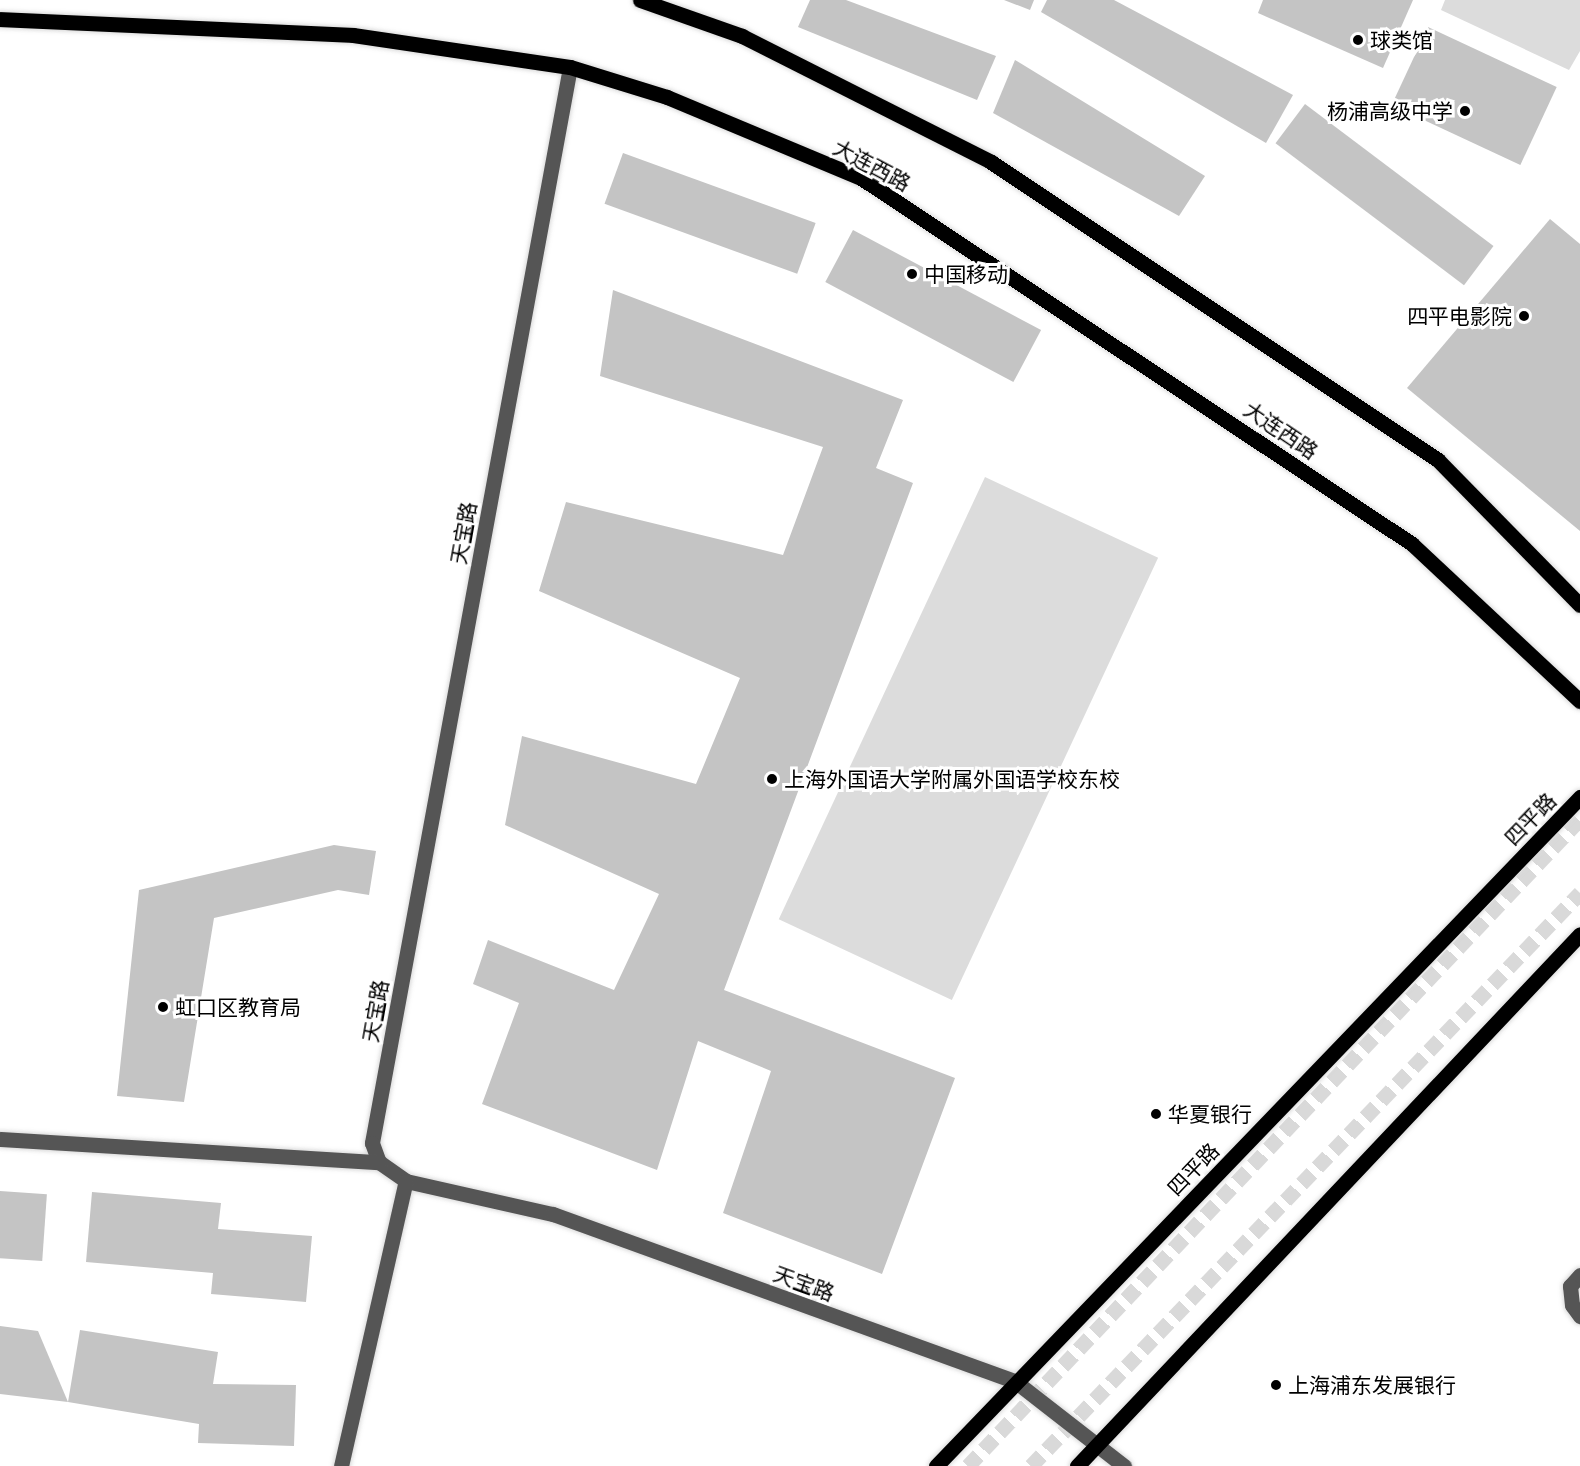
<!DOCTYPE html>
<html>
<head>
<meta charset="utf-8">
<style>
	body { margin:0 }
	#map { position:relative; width:1580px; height:1466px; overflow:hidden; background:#fff; font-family:"Titillium Web","Noto Sans SC",sans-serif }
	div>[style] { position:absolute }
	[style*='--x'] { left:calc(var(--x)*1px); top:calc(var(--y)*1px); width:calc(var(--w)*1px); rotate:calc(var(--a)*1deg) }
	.green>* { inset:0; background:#dcdcdc; transform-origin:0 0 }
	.building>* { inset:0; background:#c4c4c4; transform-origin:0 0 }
	.major-tunnel>* { height:15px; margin-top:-7.5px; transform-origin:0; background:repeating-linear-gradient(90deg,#d9d9d9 0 15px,transparent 0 23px) }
	.roads { filter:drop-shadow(0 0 2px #dbdbdb) drop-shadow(0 0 2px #dbdbdb) }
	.minor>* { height:15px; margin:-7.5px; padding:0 7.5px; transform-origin:7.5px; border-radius:7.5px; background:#555 }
	.major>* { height:15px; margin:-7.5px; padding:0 7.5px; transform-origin:7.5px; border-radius:7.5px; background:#000 }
	.dots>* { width:16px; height:16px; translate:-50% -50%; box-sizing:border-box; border:3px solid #fff; border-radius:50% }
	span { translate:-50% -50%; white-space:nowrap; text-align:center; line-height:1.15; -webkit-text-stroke:6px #fff; paint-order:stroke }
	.poi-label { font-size:21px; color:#000 }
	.left { translate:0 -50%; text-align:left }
	.right { translate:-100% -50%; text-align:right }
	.street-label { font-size:21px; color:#000 }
</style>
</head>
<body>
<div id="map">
	<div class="green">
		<div style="clip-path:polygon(1445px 0,1580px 0,1580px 51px,1569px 70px,1441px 10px)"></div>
		<div style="left:985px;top:477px;width:191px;height:488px;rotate:25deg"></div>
	</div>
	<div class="building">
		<div style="clip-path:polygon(810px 0,846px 0,996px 56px,977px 100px,798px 27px)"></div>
		<div style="clip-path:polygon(1004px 0,1034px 0,1030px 10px)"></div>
		<div style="clip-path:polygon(1047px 0,1114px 0,1293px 95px,1266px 143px,1041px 12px)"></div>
		<div style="clip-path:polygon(1263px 0,1413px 0,1383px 68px,1258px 13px)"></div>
		<div style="left:1428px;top:27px;width:142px;height:86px;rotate:25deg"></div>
		<div style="clip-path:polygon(1015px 60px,1205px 176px,1179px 216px,993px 113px)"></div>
		<div style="left:1305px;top:104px;width:236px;height:49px;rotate:37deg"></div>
		<div style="left:623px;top:153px;width:205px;height:54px;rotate:20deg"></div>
		<div style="clip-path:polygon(1550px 219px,1580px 244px,1580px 531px,1407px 388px)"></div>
		<div style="left:853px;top:230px;width:213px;height:59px;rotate:28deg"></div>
		<div style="clip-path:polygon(613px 290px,903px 400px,876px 468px,913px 483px,724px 990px,955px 1078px,882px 1274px,723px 1213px,771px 1071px,698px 1041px,657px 1170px,482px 1104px,519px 1003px,473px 984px,488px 940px,614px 990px,659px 894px,505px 825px,522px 736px,696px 784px,740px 678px,539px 591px,566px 502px,783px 555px,823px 447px,600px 376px)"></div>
		<div style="clip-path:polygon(334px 845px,376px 851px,369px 895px,338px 890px,214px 918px,184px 1102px,117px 1096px,139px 890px)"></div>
		<div style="left:0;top:1191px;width:47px;height:67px;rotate:4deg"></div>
		<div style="clip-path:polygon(92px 1192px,221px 1203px,218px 1229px,312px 1236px,306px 1302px,211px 1294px,213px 1273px,86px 1262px)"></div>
		<div style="clip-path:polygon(0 1326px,38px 1331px,68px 1402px,0 1394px)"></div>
		<div style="clip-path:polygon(80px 1330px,218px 1352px,213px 1384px,296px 1385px,294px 1446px,198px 1443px,199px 1424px,68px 1402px)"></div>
	</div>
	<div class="major-tunnel">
		<div style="--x:968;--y:1466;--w:891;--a:-46.59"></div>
		<div style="--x:1031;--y:1466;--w:794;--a:-46.23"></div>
	</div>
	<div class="roads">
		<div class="minor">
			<div style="--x:570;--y:67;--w:1094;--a:100.43"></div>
			<div style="--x:372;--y:1143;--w:20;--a:70"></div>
			<div style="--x:379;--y:1162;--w:33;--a:35"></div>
			<div style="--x:406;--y:1181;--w:151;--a:12.7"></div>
			<div style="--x:553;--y:1214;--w:493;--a:19.9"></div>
			<div style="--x:1016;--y:1382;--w:137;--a:37.9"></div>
			<div style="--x:0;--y:1139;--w:380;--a:3.5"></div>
			<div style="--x:1580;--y:1275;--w:15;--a:132"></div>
			<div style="--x:1570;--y:1286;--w:19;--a:84"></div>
			<div style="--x:1572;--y:1305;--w:14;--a:54"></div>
			<div style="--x:341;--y:1466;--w:292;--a:-77.2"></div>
		</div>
		<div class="major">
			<div style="--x:640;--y:0;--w:108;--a:19.4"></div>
			<div style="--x:742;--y:36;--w:279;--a:26.8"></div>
			<div style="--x:991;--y:162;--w:537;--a:33.69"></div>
			<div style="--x:1438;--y:460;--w:203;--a:45.6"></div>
			<div style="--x:0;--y:19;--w:353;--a:2.6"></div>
			<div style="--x:353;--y:35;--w:219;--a:8.4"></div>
			<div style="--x:570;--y:67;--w:102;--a:17.2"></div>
			<div style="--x:667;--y:97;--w:210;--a:22.7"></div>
			<div style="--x:861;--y:178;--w:661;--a:33.59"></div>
			<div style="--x:1412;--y:544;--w:230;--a:43.1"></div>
			<div style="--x:936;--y:1466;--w:929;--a:-46.09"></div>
			<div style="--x:1077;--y:1466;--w:732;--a:-46.6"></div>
		</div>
	</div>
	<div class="dots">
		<div style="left:1358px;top:40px;background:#000"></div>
		<div style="left:1465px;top:111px;background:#000"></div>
		<div style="left:912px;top:274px;background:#000"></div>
		<div style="left:1524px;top:316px;background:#000"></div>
		<div style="left:772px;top:779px;background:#000"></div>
		<div style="left:163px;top:1007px;background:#000"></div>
		<div style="left:1156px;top:1114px;background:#000"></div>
		<div style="left:1276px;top:1385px;background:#000"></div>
	</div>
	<div class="poi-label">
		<span class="left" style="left:1370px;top:40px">球类馆</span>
		<span class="right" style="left:1453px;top:111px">杨浦高级中学</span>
		<span class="left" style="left:924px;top:274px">中国移动</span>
		<span class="right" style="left:1512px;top:316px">四平电影院</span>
		<span class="left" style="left:784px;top:779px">上海外国语大学附属外国语学校东校</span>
		<span class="left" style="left:175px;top:1007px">虹口区教育局</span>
		<span class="left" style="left:1168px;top:1114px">华夏银行</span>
		<span class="left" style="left:1288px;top:1385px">上海浦东发展银行</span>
	</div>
	<div class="street-label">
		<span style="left:872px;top:165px;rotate:28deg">大连西路</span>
		<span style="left:1281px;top:430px;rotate:34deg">大连西路</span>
		<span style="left:463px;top:533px;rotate:-80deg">天宝路</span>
		<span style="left:1530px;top:819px;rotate:-46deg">四平路</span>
		<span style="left:375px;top:1011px;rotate:-80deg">天宝路</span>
		<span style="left:1193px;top:1169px;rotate:-46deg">四平路</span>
		<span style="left:804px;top:1283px;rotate:20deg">天宝路</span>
	</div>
</div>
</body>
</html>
